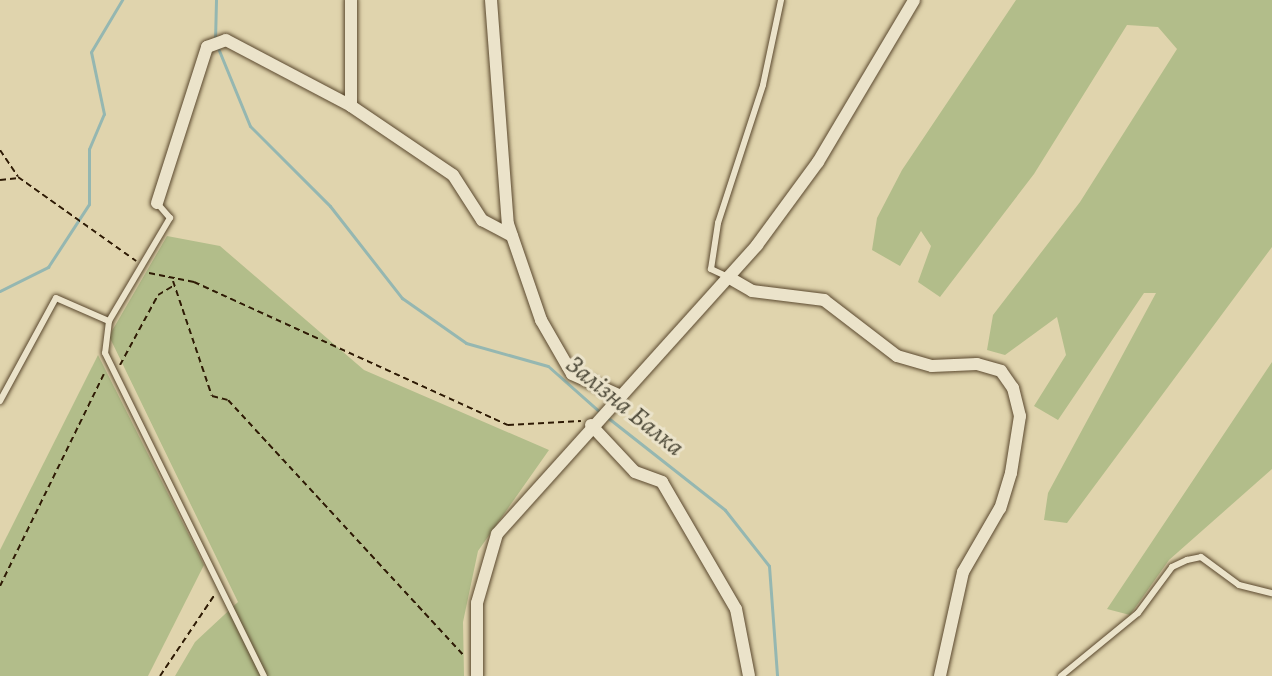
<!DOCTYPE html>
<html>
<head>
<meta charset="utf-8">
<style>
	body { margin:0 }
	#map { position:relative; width:1272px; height:676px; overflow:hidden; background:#e0d4ad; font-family:Alegreya,serif }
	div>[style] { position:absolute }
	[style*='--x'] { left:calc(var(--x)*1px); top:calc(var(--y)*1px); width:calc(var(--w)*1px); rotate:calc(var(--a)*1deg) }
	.green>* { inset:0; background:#b2bd8a }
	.stream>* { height:3px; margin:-1.5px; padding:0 1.5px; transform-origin:1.5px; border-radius:1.5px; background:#95b7b1 }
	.path>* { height:2px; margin-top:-1px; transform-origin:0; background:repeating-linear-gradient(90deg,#2e1a04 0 6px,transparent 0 10px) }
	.roads { filter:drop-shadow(0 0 2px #5a482e) drop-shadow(0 0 2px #5a482e) }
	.service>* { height:6px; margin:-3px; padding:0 3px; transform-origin:3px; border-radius:3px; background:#ebe3ca }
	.minor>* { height:12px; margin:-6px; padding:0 6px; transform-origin:6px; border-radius:6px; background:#ebe3ca }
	span { translate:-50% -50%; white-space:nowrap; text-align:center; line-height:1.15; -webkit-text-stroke:6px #ebe3ca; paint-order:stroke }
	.water-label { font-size:26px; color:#4d4938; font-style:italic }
</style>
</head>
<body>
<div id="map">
	<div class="green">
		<div style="clip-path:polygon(1016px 0,1272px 0,1272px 247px,1067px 523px,1044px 520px,1048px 493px,1156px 293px,1144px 293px,1058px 420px,1034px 406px,1066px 355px,1057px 317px,1005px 355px,987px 350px,993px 315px,1080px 202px,1177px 49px,1158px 27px,1127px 25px,1034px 174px,940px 297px,918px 282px,931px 246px,921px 231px,900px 266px,872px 250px,877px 218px,902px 170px)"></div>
		<div style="clip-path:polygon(167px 236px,220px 246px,364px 370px,549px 450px,478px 551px,463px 622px,464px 676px,175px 676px,195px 642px,238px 602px,109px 336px)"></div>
		<div style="clip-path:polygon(98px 355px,204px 565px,148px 676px,0 676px,0 550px)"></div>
		<div style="clip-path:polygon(1272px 362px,1272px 469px,1169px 560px,1130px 615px,1107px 609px)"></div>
	</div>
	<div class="stream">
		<div style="--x:215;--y:41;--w:41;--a:-88.6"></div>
		<div style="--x:218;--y:48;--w:84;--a:67.7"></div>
		<div style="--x:250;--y:126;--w:113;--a:45"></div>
		<div style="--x:330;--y:206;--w:117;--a:52"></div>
		<div style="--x:402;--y:298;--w:78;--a:35.1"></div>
		<div style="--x:466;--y:343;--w:85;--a:15.7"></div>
		<div style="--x:548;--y:366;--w:71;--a:41.6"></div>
		<div style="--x:0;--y:291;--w:54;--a:-26.6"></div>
		<div style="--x:48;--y:267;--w:75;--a:-56.9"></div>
		<div style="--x:89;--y:204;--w:55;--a:-90"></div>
		<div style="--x:89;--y:149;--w:38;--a:-67"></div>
		<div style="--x:104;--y:114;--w:63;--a:-101.8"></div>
		<div style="--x:91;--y:52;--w:61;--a:-59.2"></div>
		<div style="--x:607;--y:417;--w:150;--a:38.2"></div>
		<div style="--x:725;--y:510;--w:71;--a:51.8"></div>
		<div style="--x:769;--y:566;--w:110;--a:85.8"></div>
	</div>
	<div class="path">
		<div style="--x:0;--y:150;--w:32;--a:56"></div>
		<div style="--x:18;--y:177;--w:145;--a:35.4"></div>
		<div style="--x:0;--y:180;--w:19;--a:-6"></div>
		<div style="--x:149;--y:273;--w:46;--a:11.3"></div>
		<div style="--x:194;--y:282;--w:345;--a:24.5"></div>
		<div style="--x:508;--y:425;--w:73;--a:-3.1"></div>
		<div style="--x:173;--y:281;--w:121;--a:71.3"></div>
		<div style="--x:212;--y:396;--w:16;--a:14"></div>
		<div style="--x:228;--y:400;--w:348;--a:47.3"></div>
		<div style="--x:120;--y:365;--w:80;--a:-61.5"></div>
		<div style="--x:158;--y:295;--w:17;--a:-31"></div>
		<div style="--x:0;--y:586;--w:236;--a:-63.9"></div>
		<div style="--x:160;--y:676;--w:99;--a:-56.1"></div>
	</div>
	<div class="roads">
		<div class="service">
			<div style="--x:728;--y:277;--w:19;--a:-155"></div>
			<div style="--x:711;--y:269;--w:47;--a:-81.3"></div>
			<div style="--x:718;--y:223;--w:145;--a:-71.9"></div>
			<div style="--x:763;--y:85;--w:87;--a:-78"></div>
			<div style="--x:109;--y:321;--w:32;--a:97"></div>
			<div style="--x:105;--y:353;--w:360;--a:63.8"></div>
			<div style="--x:0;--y:401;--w:117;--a:-61.5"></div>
			<div style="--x:56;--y:298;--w:58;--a:23.5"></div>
			<div style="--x:109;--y:321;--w:120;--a:-59.4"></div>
			<div style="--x:170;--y:218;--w:20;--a:-131"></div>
			<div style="--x:1061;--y:676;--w:99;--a:-39.3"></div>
			<div style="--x:1138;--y:613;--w:57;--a:-53.5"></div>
			<div style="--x:1172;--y:567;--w:17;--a:-25"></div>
			<div style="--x:1187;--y:560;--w:14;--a:-12"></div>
			<div style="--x:1201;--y:557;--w:47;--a:36.4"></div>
			<div style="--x:1239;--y:585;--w:34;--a:14"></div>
		</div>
		<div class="minor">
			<div style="--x:351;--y:0;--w:106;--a:90"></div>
			<div style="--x:491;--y:0;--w:225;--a:85.7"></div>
			<div style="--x:508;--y:224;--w:102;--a:71"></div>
			<div style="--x:541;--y:320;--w:62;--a:60.1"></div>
			<div style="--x:572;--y:374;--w:54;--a:24.2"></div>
			<div style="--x:157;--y:203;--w:164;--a:-72.2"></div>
			<div style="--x:207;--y:47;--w:20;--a:-20"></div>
			<div style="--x:226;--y:40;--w:141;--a:27.8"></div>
			<div style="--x:351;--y:106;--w:123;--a:34.1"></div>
			<div style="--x:453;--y:175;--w:54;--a:57.2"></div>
			<div style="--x:482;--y:220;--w:34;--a:28"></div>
			<div style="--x:728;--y:277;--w:28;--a:30"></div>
			<div style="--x:752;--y:291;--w:73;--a:7.1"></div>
			<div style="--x:824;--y:300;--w:92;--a:37.5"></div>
			<div style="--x:897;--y:356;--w:36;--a:16"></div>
			<div style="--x:932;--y:366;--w:45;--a:-2.5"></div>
			<div style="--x:977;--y:364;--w:25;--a:16"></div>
			<div style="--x:1001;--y:371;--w:21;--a:55"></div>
			<div style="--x:1013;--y:388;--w:29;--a:76"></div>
			<div style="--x:1020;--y:416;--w:58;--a:99"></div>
			<div style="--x:1011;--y:473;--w:37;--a:107"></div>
			<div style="--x:1000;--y:508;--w:74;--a:120"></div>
			<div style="--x:963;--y:572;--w:107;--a:102.5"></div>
			<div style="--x:591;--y:425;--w:64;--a:46.9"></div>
			<div style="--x:635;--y:472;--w:29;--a:20"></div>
			<div style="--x:662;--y:482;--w:147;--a:59.8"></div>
			<div style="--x:736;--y:609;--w:68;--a:79"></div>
			<div style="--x:477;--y:676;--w:73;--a:-90"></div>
			<div style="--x:477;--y:603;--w:72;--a:-73.8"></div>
			<div style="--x:497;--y:534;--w:389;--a:-48"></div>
			<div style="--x:757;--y:245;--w:103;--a:-53.7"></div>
			<div style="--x:818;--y:162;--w:188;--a:-59.3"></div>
		</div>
	</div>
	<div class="water-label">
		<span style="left:625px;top:406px;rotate:39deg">Залізна Балка</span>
	</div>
</div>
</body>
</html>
